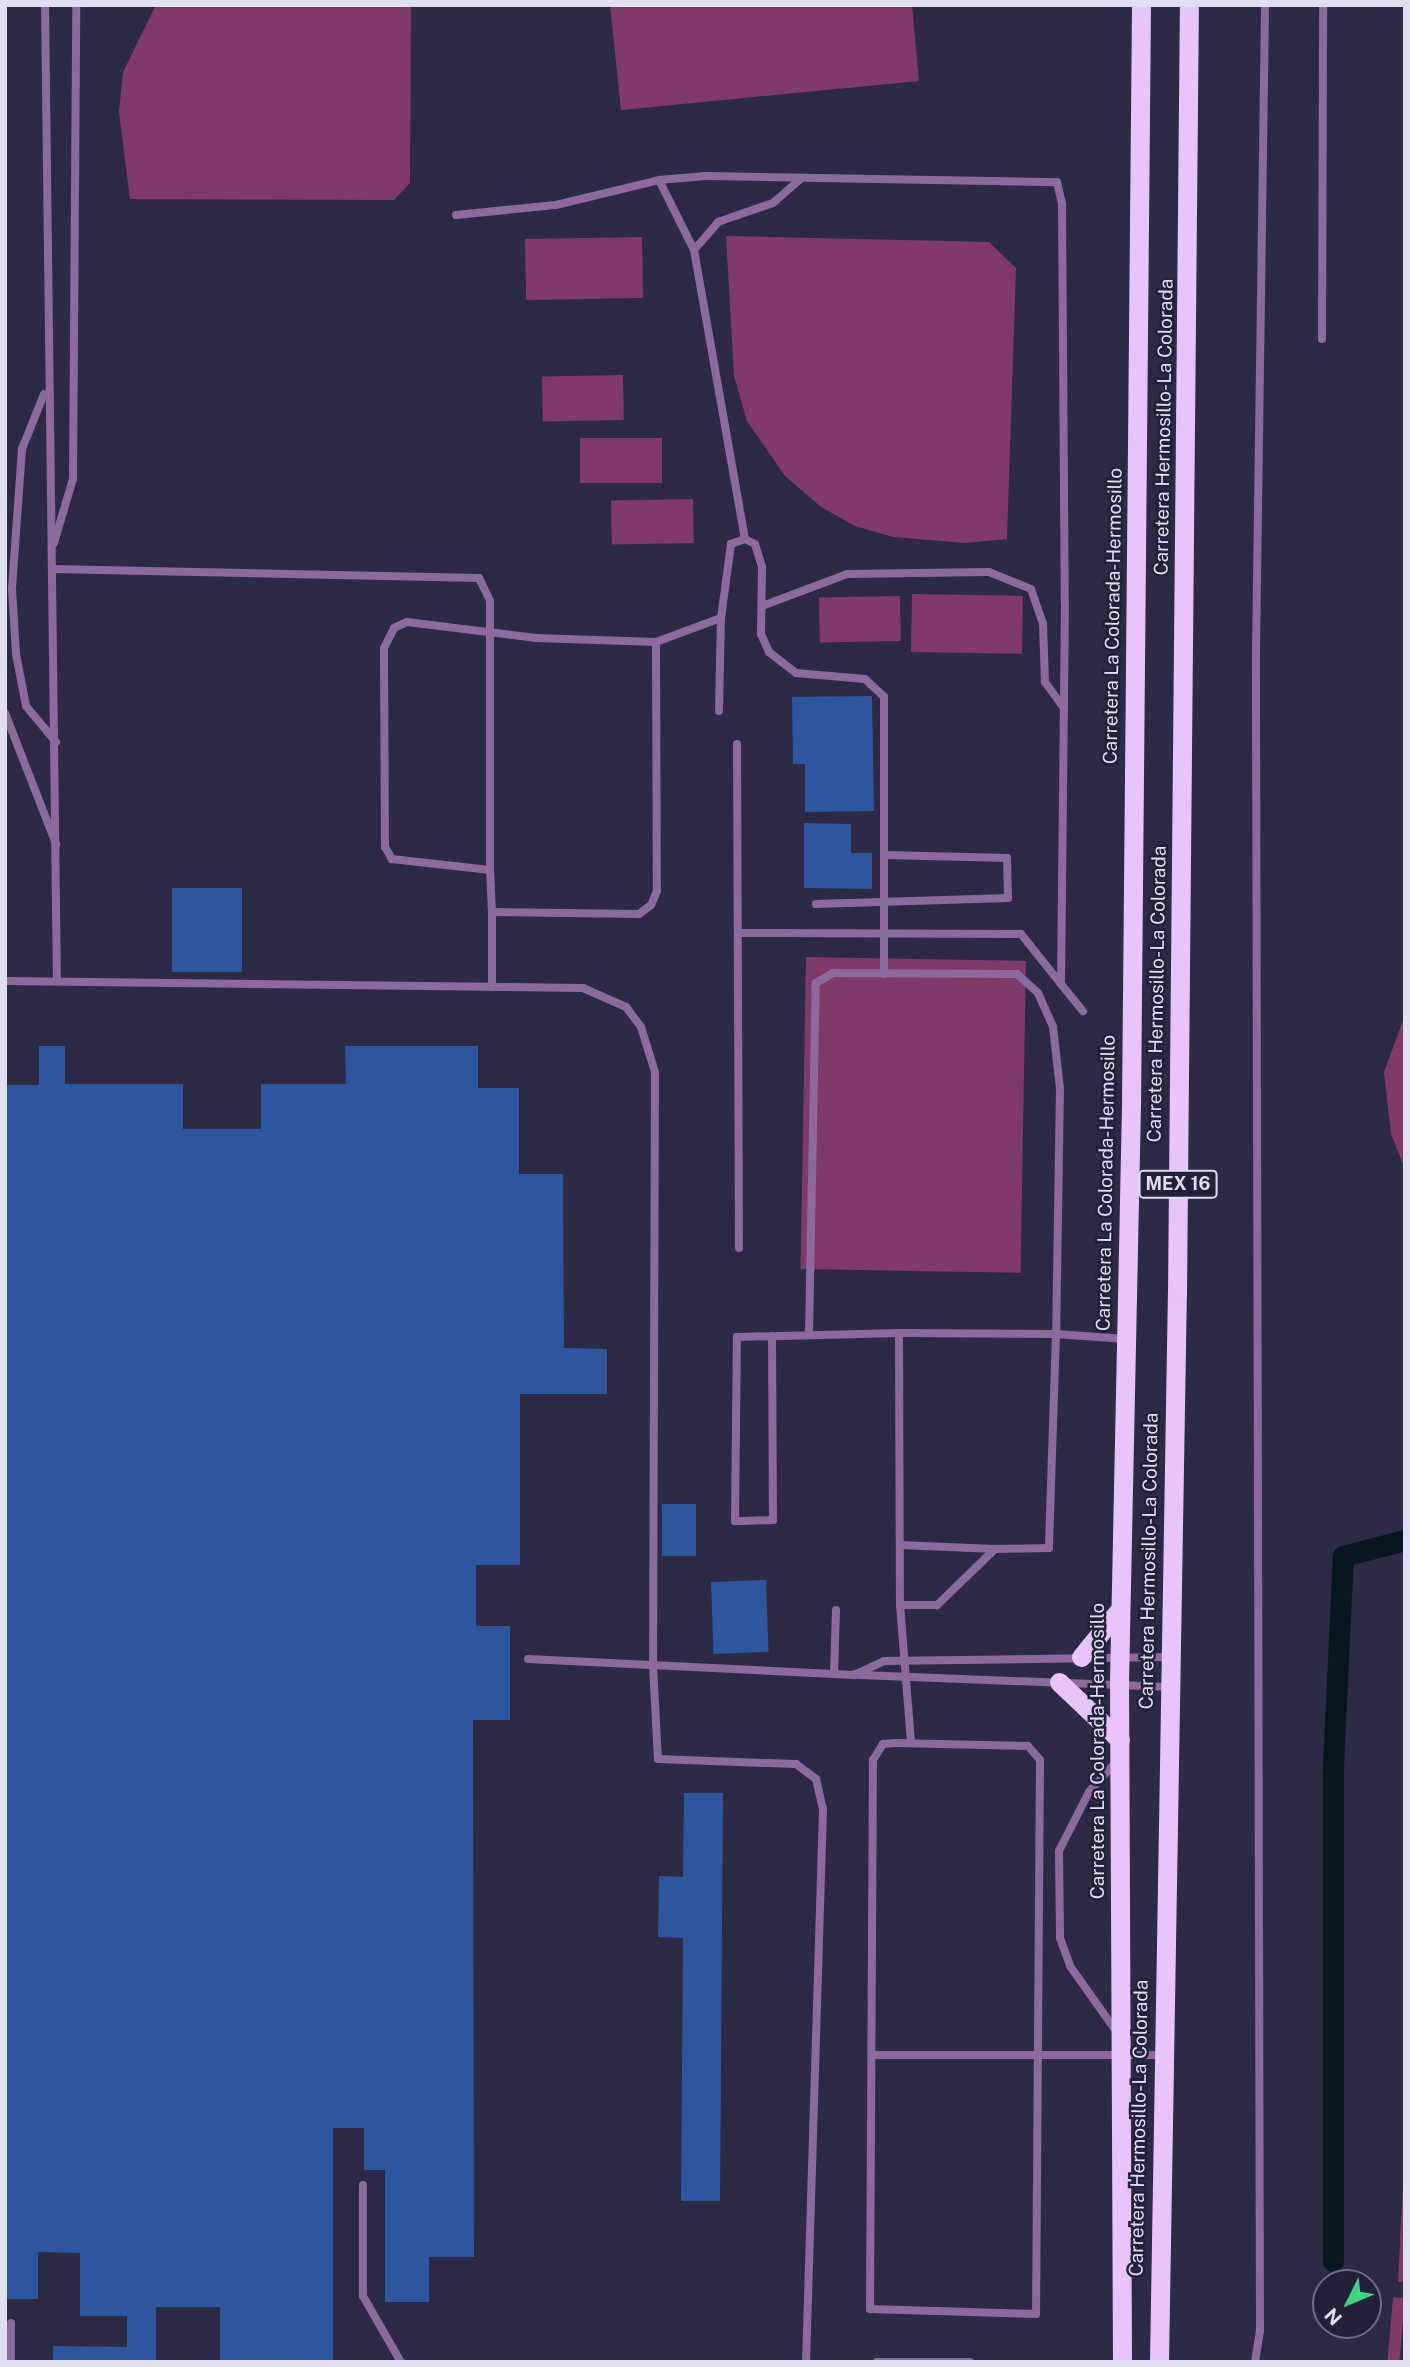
<!DOCTYPE html>
<html>
<head>
<meta charset="utf-8">
<style>
	body { margin:0 }
	#map { position:relative; width:1410px; height:2367px; overflow:hidden; background:#2c2a45; font-family:"Public Sans",sans-serif }
	div>[style] { position:absolute }
	[style*='--x'] { left:calc(var(--x)*1px); top:calc(var(--y)*1px); width:calc(var(--w)*1px); rotate:calc(var(--a)*1deg) }
	.green>* { inset:0; background:#7f3a69; transform-origin:0 0 }
	.canal>* { height:21px; margin:-10.5px; padding:0 10.5px; transform-origin:10.5px; border-radius:10.5px; background:#08161e }
	.building>* { inset:0; background:#2d569f; transform-origin:0 0 }
	.service>* { height:8px; margin:-4px; padding:0 4px; transform-origin:4px; border-radius:4px; background:#8c6a9c }
	.trunk>* { height:19px; margin:-9.5px; padding:0 9.5px; transform-origin:9.5px; border-radius:9.5px; background:#e8c4fa }
	span { translate:-50% -50%; white-space:nowrap; text-align:center; line-height:1.15; -webkit-text-stroke:5px #23203a; paint-order:stroke }
	.shield-label span { padding:2px 5px; background:#23203a; border:2px solid; border-radius:5px; -webkit-text-stroke-width:0 }
	.shield-label { font-size:18px; color:#e0dff1; font-weight:700 }
	.street-label { font-size:19px; color:#e0dff1 }
	.frame { position:absolute; inset:0; border:7px solid #e0dff1; pointer-events:none }
	.north { position:absolute; left:1312px; top:2269px; width:70px; height:70px; box-sizing:border-box; background:#23203a; border:2px solid #6f6c83; border-radius:50%; rotate:227deg; font-size:19px; font-weight:700; line-height:28px; text-align:center; color:#e0dff1 }
	.north::after { content:''; display:block; margin:auto; width:24px; height:32px; background:#3ad77f; clip-path:polygon(50% 0,100% 100%,50% 72%,0 100%) }
</style>
</head>
<body>
<div id="map">
	<div class="green">
		<div style="clip-path:polygon(156px 5px,411px 5px,410px 183px,394px 200px,130px 199px,119px 112px,123px 72px)"></div>
		<div style="clip-path:polygon(610px 5px,912px 5px,919px 81px,621px 110px)"></div>
		<div style="clip-path:polygon(726px 236px,989px 242px,1016px 268px,1007px 539px,965px 543px,893px 537px,855px 526px,821px 507px,785px 476px,747px 421px,734px 376px)"></div>
		<div style="left:642px;top:237px;width:61px;height:117px;rotate:89deg"></div>
		<div style="left:623px;top:375px;width:45px;height:81px;rotate:89deg"></div>
		<div style="left:662px;top:438px;width:45px;height:82px;rotate:90deg"></div>
		<div style="left:693px;top:499px;width:44px;height:82px;rotate:89deg"></div>
		<div style="left:912px;top:594px;width:111px;height:58px;rotate:1deg"></div>
		<div style="left:900px;top:596px;width:45px;height:81px;rotate:89deg"></div>
		<div style="left:806px;top:957px;width:220px;height:312px;rotate:1deg"></div>
		<div style="clip-path:polygon(1405px 1015px,1405px 1169px,1391px 1134px,1384px 1072px)"></div>
		<div style="clip-path:polygon(1405px 2146px,1405px 2282px,1398px 2282px)"></div>
		<div style="left:1393px;top:2297px;width:12px;height:65px;rotate:5deg"></div>
	</div>
	<div class="canal">
		<div style="--x:1333;--y:2261;--w:495;--a:-90"></div>
		<div style="--x:1333;--y:1766;--w:210;--a:-87.3"></div>
		<div style="--x:1343;--y:1556;--w:64;--a:-14.5"></div>
	</div>
	<div class="building">
		<div style="clip-path:polygon(872px 696px,874px 811px,805px 812px,805px 764px,793px 764px,792px 697px)"></div>
		<div style="clip-path:polygon(804px 823px,851px 824px,851px 853px,872px 853px,872px 889px,804px 888px)"></div>
		<div style="left:172px;top:888px;width:70px;height:84px"></div>
		<div style="clip-path:polygon(39px 1046px,65px 1046px,65px 1084px,183px 1084px,183px 1129px,261px 1129px,261px 1084px,346px 1084px,345px 1046px,478px 1046px,478px 1088px,519px 1088px,519px 1174px,563px 1174px,564px 1348px,607px 1349px,607px 1394px,520px 1394px,520px 1565px,476px 1565px,476px 1626px,510px 1626px,510px 1720px,473px 1720px,474px 2257px,429px 2257px,429px 2302px,385px 2302px,385px 2170px,364px 2170px,364px 2128px,333px 2128px,333px 2362px,220px 2362px,220px 2307px,156px 2307px,156px 2362px,53px 2362px,53px 2346px,127px 2347px,127px 2316px,80px 2316px,80px 2253px,38px 2252px,38px 2299px,5px 2299px,5px 1085px,39px 1085px)"></div>
		<div style="left:662px;top:1504px;width:34px;height:52px"></div>
		<div style="left:766px;top:1580px;width:72px;height:55px;rotate:88deg"></div>
		<div style="clip-path:polygon(684px 1793px,723px 1793px,720px 2201px,681px 2201px,683px 1938px,658px 1937px,659px 1876px,683px 1877px)"></div>
	</div>
	<div class="service">
		<div style="--x:45;--y:5;--w:976;--a:89.3"></div>
		<div style="--x:659;--y:180;--w:78;--a:63.4"></div>
		<div style="--x:694;--y:250;--w:293;--a:80"></div>
		<div style="--x:456;--y:215;--w:100;--a:-5.7"></div>
		<div style="--x:556;--y:205;--w:106;--a:-13.6"></div>
		<div style="--x:659;--y:180;--w:47;--a:-4.9"></div>
		<div style="--x:706;--y:176;--w:351;--a:1"></div>
		<div style="--x:1057;--y:182;--w:23;--a:77"></div>
		<div style="--x:1062;--y:204;--w:399;--a:89.6"></div>
		<div style="--x:1065;--y:603;--w:381;--a:90.6"></div>
		<div style="--x:1061;--y:984;--w:35;--a:51"></div>
		<div style="--x:694;--y:250;--w:37;--a:-49"></div>
		<div style="--x:718;--y:222;--w:58;--a:-19.1"></div>
		<div style="--x:773;--y:203;--w:38;--a:-41"></div>
		<div style="--x:1322;--y:339;--w:334;--a:-89.8"></div>
		<div style="--x:44;--y:394;--w:59;--a:111.8"></div>
		<div style="--x:22;--y:449;--w:140;--a:94.1"></div>
		<div style="--x:12;--y:589;--w:65;--a:86.5"></div>
		<div style="--x:16;--y:654;--w:53;--a:79.1"></div>
		<div style="--x:26;--y:706;--w:47;--a:50.2"></div>
		<div style="--x:54;--y:543;--w:67;--a:-73.5"></div>
		<div style="--x:73;--y:479;--w:474;--a:-89.6"></div>
		<div style="--x:52;--y:569;--w:427;--a:1.2"></div>
		<div style="--x:479;--y:578;--w:25;--a:64"></div>
		<div style="--x:490;--y:601;--w:269;--a:90"></div>
		<div style="--x:762;--y:606;--w:91;--a:-20.6"></div>
		<div style="--x:847;--y:574;--w:142;--a:-0.8"></div>
		<div style="--x:989;--y:572;--w:45;--a:22"></div>
		<div style="--x:1031;--y:589;--w:36;--a:71"></div>
		<div style="--x:1043;--y:623;--w:59;--a:88.1"></div>
		<div style="--x:1045;--y:682;--w:32;--a:54"></div>
		<div style="--x:656;--y:642;--w:249;--a:89.8"></div>
		<div style="--x:657;--y:891;--w:15;--a:113"></div>
		<div style="--x:651;--y:905;--w:15;--a:143"></div>
		<div style="--x:639;--y:914;--w:147;--a:-179.2"></div>
		<div style="--x:492;--y:912;--w:42;--a:-92.7"></div>
		<div style="--x:490;--y:870;--w:99;--a:-173.6"></div>
		<div style="--x:392;--y:859;--w:14;--a:-120"></div>
		<div style="--x:385;--y:847;--w:199;--a:-90.3"></div>
		<div style="--x:384;--y:648;--w:22;--a:-63"></div>
		<div style="--x:394;--y:628;--w:14;--a:-25"></div>
		<div style="--x:407;--y:622;--w:130;--a:7.1"></div>
		<div style="--x:536;--y:638;--w:120;--a:1.9"></div>
		<div style="--x:656;--y:642;--w:69;--a:-20.3"></div>
		<div style="--x:721;--y:618;--w:75;--a:-82.3"></div>
		<div style="--x:731;--y:544;--w:15;--a:-20"></div>
		<div style="--x:745;--y:539;--w:11;--a:27"></div>
		<div style="--x:755;--y:544;--w:24;--a:73"></div>
		<div style="--x:762;--y:567;--w:67;--a:90.9"></div>
		<div style="--x:761;--y:634;--w:20;--a:66"></div>
		<div style="--x:769;--y:652;--w:34;--a:38"></div>
		<div style="--x:796;--y:673;--w:69;--a:5"></div>
		<div style="--x:865;--y:679;--w:26;--a:43"></div>
		<div style="--x:884;--y:697;--w:277;--a:90"></div>
		<div style="--x:719;--y:711;--w:93;--a:-88.8"></div>
		<div style="--x:5;--y:713;--w:141;--a:68.7"></div>
		<div style="--x:737;--y:744;--w:504;--a:89.77"></div>
		<div style="--x:816;--y:904;--w:192;--a:-1.8"></div>
		<div style="--x:1008;--y:898;--w:40;--a:-91.4"></div>
		<div style="--x:1007;--y:858;--w:123;--a:-178.6"></div>
		<div style="--x:492;--y:912;--w:75;--a:90"></div>
		<div style="--x:738;--y:933;--w:283;--a:0.2"></div>
		<div style="--x:1021;--y:934;--w:64;--a:51.3"></div>
		<div style="--x:5;--y:981;--w:578;--a:0.69"></div>
		<div style="--x:583;--y:988;--w:47;--a:23.8"></div>
		<div style="--x:626;--y:1007;--w:25;--a:53"></div>
		<div style="--x:641;--y:1027;--w:47;--a:72.7"></div>
		<div style="--x:655;--y:1072;--w:593;--a:90.19"></div>
		<div style="--x:653;--y:1665;--w:94;--a:87"></div>
		<div style="--x:658;--y:1759;--w:138;--a:2.1"></div>
		<div style="--x:796;--y:1764;--w:25;--a:37"></div>
		<div style="--x:816;--y:1779;--w:32;--a:77"></div>
		<div style="--x:823;--y:1810;--w:552;--a:91.76"></div>
		<div style="--x:899;--y:1333;--w:272;--a:89.8"></div>
		<div style="--x:900;--y:1605;--w:138;--a:85.4"></div>
		<div style="--x:809;--y:1335;--w:352;--a:-88.9"></div>
		<div style="--x:816;--y:983;--w:20;--a:-30"></div>
		<div style="--x:833;--y:973;--w:184;--a:0.3"></div>
		<div style="--x:1017;--y:974;--w:28;--a:42"></div>
		<div style="--x:1038;--y:993;--w:37;--a:66"></div>
		<div style="--x:1053;--y:1027;--w:61;--a:83.5"></div>
		<div style="--x:1060;--y:1088;--w:246;--a:90.9"></div>
		<div style="--x:1056;--y:1334;--w:70;--a:4.1"></div>
		<div style="--x:772;--y:1336;--w:184;--a:89.7"></div>
		<div style="--x:773;--y:1520;--w:38;--a:178"></div>
		<div style="--x:735;--y:1521;--w:184;--a:-89.4"></div>
		<div style="--x:737;--y:1337;--w:162;--a:-1.4"></div>
		<div style="--x:899;--y:1333;--w:157;--a:0.4"></div>
		<div style="--x:1056;--y:1334;--w:214;--a:91.9"></div>
		<div style="--x:1049;--y:1548;--w:54;--a:178.9"></div>
		<div style="--x:995;--y:1549;--w:81;--a:136"></div>
		<div style="--x:937;--y:1605;--w:37;--a:180"></div>
		<div style="--x:900;--y:1545;--w:95;--a:2.4"></div>
		<div style="--x:528;--y:1659;--w:326;--a:2.8"></div>
		<div style="--x:834;--y:1674;--w:64;--a:-88.2"></div>
		<div style="--x:1170;--y:1687;--w:316;--a:-177.8"></div>
		<div style="--x:854;--y:1675;--w:33;--a:-25"></div>
		<div style="--x:884;--y:1661;--w:287;--a:-0.8"></div>
		<div style="--x:895;--y:1743;--w:133;--a:1.3"></div>
		<div style="--x:1028;--y:1746;--w:18;--a:49"></div>
		<div style="--x:1040;--y:1760;--w:554;--a:90.41"></div>
		<div style="--x:1036;--y:2314;--w:166;--a:-178.3"></div>
		<div style="--x:870;--y:2309;--w:549;--a:-89.69"></div>
		<div style="--x:873;--y:1760;--w:19;--a:-58"></div>
		<div style="--x:883;--y:1744;--w:12;--a:-5"></div>
		<div style="--x:1115;--y:1763;--w:39;--a:132"></div>
		<div style="--x:1089;--y:1792;--w:66;--a:117"></div>
		<div style="--x:1059;--y:1851;--w:87;--a:89.3"></div>
		<div style="--x:1060;--y:1938;--w:30;--a:70"></div>
		<div style="--x:1070;--y:1966;--w:80;--a:54.7"></div>
		<div style="--x:874;--y:2055;--w:287;--a:0"></div>
		<div style="--x:363;--y:2185;--w:111;--a:90"></div>
		<div style="--x:363;--y:2296;--w:76;--a:60.1"></div>
		<div style="--x:11;--y:2362;--w:39;--a:-90"></div>
		<div style="--x:877;--y:2362;--w:93;--a:0"></div>
		<div style="--x:1255;--y:2362;--w:31;--a:-81"></div>
		<div style="--x:1260;--y:2331;--w:1678;--a:-90.14"></div>
		<div style="--x:1256;--y:653;--w:648;--a:-89.2"></div>
	</div>
	<div class="trunk">
		<div style="--x:1081;--y:1657;--w:62;--a:-50.9"></div>
		<div style="--x:1059;--y:1682;--w:84;--a:43.6"></div>
		<div style="--x:1122;--y:2362;--w:680;--a:-90.25"></div>
		<div style="--x:1119;--y:1682;--w:576;--a:-88.81"></div>
		<div style="--x:1131;--y:1106;--w:1101;--a:-89.48"></div>
		<div style="--x:1159;--y:2362;--w:1069;--a:-89.04"></div>
		<div style="--x:1177;--y:1293;--w:1288;--a:-89.47"></div>
	</div>
	<div class="shield-label">
		<span style="left:1178px;top:1184px">MEX 16</span>
	</div>
	<div class="street-label">
		<span style="left:1164px;top:427px;rotate:-89deg">Carretera Hermosillo-La Colorada</span>
		<span style="left:1113px;top:616px;rotate:-89deg">Carretera La Colorada-Hermosillo</span>
		<span style="left:1157px;top:994px;rotate:-89deg">Carretera Hermosillo-La Colorada</span>
		<span style="left:1106px;top:1183px;rotate:-89deg">Carretera La Colorada-Hermosillo</span>
		<span style="left:1149px;top:1561px;rotate:-89deg">Carretera Hermosillo-La Colorada</span>
		<span style="left:1098px;top:1751px;rotate:-90deg">Carretera La Colorada-Hermosillo</span>
		<span style="left:1139px;top:2128px;rotate:-89deg">Carretera Hermosillo-La Colorada</span>
	</div>
	<div class="frame"></div>
	<div class="north">N</div>
</div>
</body>
</html>
